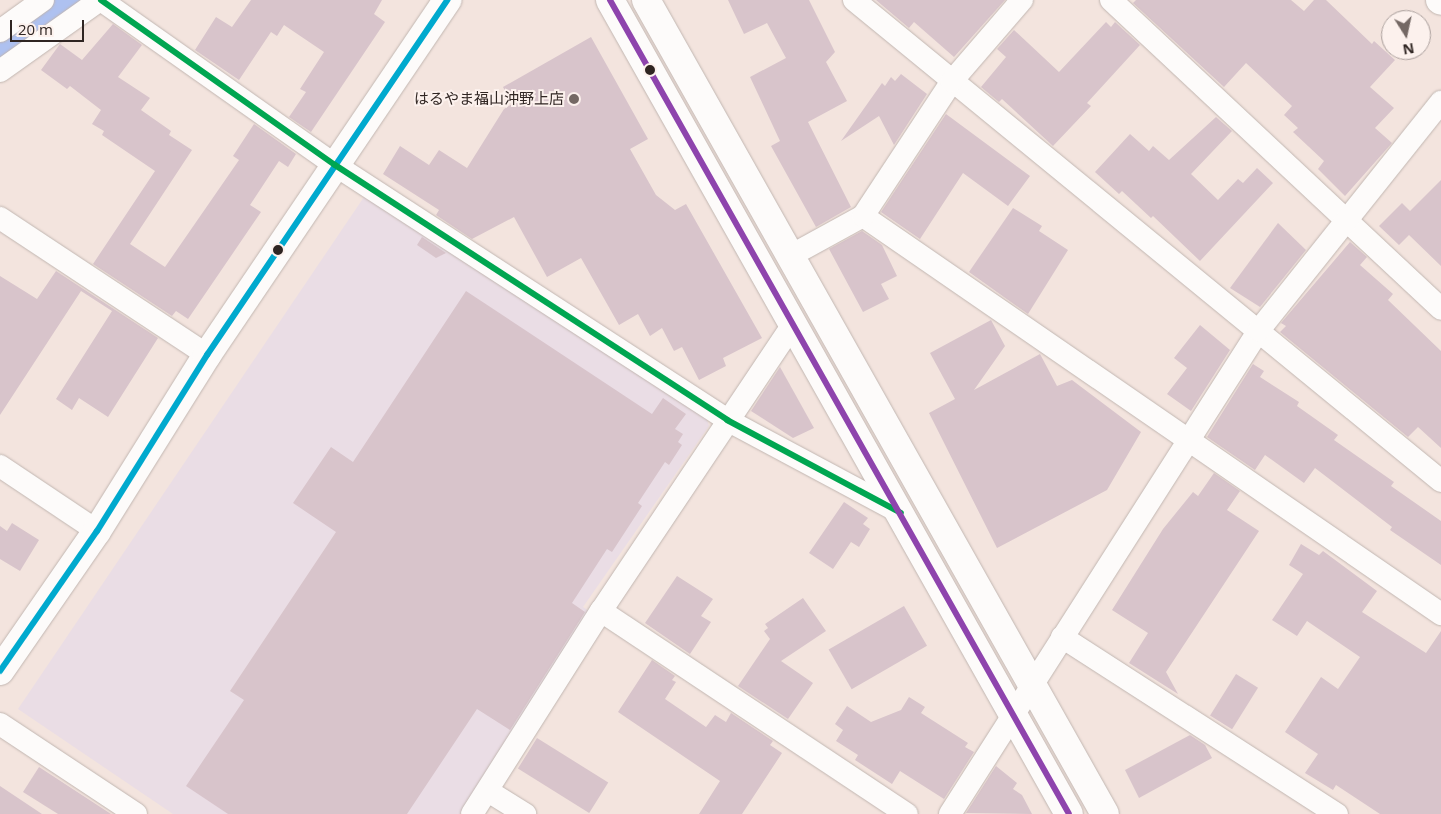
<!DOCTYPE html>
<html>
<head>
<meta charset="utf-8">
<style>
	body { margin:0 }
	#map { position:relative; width:1441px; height:814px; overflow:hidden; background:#f3e4de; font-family:"Open Sans","Noto Sans JP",sans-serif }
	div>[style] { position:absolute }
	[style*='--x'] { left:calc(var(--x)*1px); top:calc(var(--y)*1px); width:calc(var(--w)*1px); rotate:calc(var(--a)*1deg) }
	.medical>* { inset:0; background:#eadde5 }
	.canal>* { height:26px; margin:-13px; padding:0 13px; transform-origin:13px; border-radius:13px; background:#aec1f0 }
	.building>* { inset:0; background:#d8c4cb; transform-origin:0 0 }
	.roads { filter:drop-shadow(0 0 1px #c1b6b1) drop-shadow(0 0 1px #c1b6b1) }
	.minor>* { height:22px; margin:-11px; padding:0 11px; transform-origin:11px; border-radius:11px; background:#fdfbfa }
	.tertiary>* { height:28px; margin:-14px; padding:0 14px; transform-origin:14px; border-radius:14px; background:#fdfbfa }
	.bus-1>* { height:6px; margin:-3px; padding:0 3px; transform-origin:3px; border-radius:3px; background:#00a9ce }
	.bus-2>* { height:6px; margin:-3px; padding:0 3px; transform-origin:3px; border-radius:3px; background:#00a651 }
	.bus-3>* { height:6px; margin:-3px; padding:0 3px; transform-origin:3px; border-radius:3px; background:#8e44ad }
	.dots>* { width:14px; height:14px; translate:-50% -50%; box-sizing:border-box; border:2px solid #fcf1ed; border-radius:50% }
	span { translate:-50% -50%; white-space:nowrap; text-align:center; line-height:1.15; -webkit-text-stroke:4px #fcf1ed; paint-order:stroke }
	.poi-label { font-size:15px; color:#2f2522 }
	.right { translate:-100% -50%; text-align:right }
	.north { position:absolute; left:1381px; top:10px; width:50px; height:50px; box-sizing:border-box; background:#fcf1ed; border:1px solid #aa9f9c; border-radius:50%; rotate:170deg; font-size:14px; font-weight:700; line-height:20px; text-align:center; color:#2f2522 }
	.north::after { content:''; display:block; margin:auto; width:18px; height:22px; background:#746864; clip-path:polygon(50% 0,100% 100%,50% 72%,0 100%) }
	.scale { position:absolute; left:10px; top:20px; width:74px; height:22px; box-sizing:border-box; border:2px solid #2f2522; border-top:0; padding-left:6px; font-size:15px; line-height:18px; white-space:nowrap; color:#2f2522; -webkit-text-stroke:4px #fcf1ed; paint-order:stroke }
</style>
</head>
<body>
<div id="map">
	<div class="medical">
		<div style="clip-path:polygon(366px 194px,706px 417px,709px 426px,583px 607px,592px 613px,460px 814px,173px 814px,18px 709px)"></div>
	</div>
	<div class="canal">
		<div style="--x:0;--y:50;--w:87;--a:-35.2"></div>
	</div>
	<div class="building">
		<div style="clip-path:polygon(251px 0,382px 0,374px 14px,385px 22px,311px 132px,289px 117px,306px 92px,300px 89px,324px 52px,284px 25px,277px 36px,271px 32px,239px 80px,195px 50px,216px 17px,232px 27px)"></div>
		<div style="clip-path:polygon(728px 0,809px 0,835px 52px,826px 62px,847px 101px,808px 122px,851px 207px,816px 227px,771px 146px,780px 141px,750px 77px,786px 58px,767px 23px,744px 34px)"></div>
		<div style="clip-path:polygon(876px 0,1005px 0,954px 57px,914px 22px,909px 28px)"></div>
		<div style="clip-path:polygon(1136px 0,1291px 0,1304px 11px,1314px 0,1326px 0,1372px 44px,1374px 41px,1395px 60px,1370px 87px,1394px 108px,1375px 128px,1392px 143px,1345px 196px,1318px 169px,1324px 161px,1293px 132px,1298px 128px,1284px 115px,1292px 106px,1246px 63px,1224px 87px,1133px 3px)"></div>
		<div style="clip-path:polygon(1106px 22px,1111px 27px,1115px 22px,1140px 45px,1087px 103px,1091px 106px,1053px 146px,1002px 99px,999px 102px,981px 87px,1006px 57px,997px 49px,1014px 30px,1059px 72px)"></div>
		<div style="clip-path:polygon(113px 24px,142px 45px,118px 77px,150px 98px,141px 110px,171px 131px,169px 135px,192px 150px,130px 244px,165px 267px,239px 160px,233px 156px,254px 124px,296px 154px,288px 167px,279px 161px,250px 205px,261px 212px,188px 319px,176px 311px,172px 316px,93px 264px,155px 171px,102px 135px,104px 131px,92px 124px,101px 110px,70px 86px,67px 89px,41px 70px,60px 44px,82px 60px)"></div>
		<div style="clip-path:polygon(591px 37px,648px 139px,630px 149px,656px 195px,675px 210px,686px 204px,762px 338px,723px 358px,726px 366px,699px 380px,682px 347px,674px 351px,662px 328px,650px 336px,638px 314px,619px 325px,581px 258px,547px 277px,514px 217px,472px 239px,436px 215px,439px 210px,383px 174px,400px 146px,429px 165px,439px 150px,467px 168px,504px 109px,512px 104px,503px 87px)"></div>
		<div style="clip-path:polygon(901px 74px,927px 94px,894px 145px,879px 116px,841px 141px,882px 83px,885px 86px,891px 77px,895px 81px)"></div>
		<div style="clip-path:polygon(946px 114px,1030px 176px,1008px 206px,963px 173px,920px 239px,881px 212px)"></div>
		<div style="clip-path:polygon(1216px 117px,1232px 131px,1191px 174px,1218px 200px,1238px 179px,1243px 183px,1257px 168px,1273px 183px,1200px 261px,1153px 216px,1151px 218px,1122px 191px,1119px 194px,1095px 172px,1130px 134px,1149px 151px,1153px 146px,1169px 160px)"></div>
		<div style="clip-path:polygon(1441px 180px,1441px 266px,1409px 235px,1399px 245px,1379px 226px,1402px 203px,1410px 211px)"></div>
		<div style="clip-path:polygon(1013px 208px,1042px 226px,1039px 231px,1068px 250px,1028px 314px,969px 272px)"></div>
		<div style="clip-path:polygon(1278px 223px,1306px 250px,1260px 307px,1230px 288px)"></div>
		<div style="clip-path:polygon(862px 231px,882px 245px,897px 276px,881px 284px,889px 299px,863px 312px,829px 249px)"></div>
		<div style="clip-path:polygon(422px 237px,446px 253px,436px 258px,417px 245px)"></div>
		<div style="clip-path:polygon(1350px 242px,1367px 257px,1360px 265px,1393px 294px,1388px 300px,1441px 351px,1441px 448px,1418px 427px,1408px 437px,1280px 332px,1286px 326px,1281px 323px)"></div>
		<div style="clip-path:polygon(56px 271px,158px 338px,108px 417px,79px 398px,72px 410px,56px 399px,112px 311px,81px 291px,0 415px,0 276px,37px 299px)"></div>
		<div style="clip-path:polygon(466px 291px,652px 414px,663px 398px,686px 414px,675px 429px,683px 434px,678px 442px,682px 445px,669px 465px,665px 462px,638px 503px,642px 506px,612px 552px,607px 549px,572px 603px,585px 612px,510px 730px,477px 709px,407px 814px,228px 814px,186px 786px,244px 700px,230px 691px,336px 532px,293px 503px,331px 447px,353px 462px)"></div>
		<div style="clip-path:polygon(991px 320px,1005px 346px,974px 390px,1040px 354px,1057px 386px,1072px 380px,1141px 432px,1107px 490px,997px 548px,929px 413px,955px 399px,930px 353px)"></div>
		<div style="clip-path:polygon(1200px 325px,1230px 350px,1191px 411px,1167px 394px,1187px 368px,1174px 358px)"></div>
		<div style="clip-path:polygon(1253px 364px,1264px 371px,1260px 377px,1299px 402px,1297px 406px,1338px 435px,1334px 440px,1394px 482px,1391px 486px,1441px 521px,1441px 565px,1390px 530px,1392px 527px,1315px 468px,1304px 483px,1265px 455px,1255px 470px,1207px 437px)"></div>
		<div style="clip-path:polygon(780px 367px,814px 428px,793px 438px,751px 411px)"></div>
		<div style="clip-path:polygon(1214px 473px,1240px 491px,1227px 510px,1259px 531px,1166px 672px,1178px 694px,1129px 663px,1148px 633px,1112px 610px,1163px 529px,1193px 492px,1198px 496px)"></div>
		<div style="clip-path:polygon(844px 502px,868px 518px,863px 524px,870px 529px,859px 547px,851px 542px,833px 569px,809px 553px)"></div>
		<div style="clip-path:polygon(12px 523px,39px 540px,20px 571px,0 559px,0 526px,7px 531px)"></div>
		<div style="clip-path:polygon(1301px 544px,1319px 555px,1323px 551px,1377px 591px,1362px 612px,1426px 653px,1441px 631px,1441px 814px,1380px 814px,1336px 785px,1333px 790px,1305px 773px,1318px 754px,1285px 732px,1321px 677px,1338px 689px,1360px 657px,1307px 621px,1297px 636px,1272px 620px,1303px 574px,1289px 565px)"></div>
		<div style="clip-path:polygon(677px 576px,713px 599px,701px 616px,711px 622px,690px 654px,645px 623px)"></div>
		<div style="clip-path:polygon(803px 598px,826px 631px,781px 661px,813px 683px,788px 719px,738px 686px,770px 639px,764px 631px,768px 628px,765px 624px)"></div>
		<div style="left:904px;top:606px;width:46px;height:87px;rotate:60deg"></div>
		<div style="clip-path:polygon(652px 660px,675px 676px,672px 680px,676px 682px,665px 699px,706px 727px,715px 715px,726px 722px,731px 713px,773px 741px,770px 745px,782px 753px,742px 814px,699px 814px,720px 781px,618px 712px)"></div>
		<div style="left:1236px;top:674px;width:26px;height:49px;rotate:32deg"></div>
		<div style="clip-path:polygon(909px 697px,925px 707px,921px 713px,968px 743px,965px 747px,974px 752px,944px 799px,900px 771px,892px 784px,855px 760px,858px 755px,836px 741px,843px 730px,835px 724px,847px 706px,871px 722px,901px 710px)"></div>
		<div style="clip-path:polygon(1190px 735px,1205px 745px,1212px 758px,1139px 798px,1125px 770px)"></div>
		<div style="left:537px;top:738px;width:84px;height:36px;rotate:32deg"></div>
		<div style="clip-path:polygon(996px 766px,1017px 783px,1013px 789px,1022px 795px,1032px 814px,966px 813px)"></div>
		<div style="clip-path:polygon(39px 767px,111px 814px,58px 814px,23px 792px)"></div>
		<div style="clip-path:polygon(0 786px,42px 814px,0 814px)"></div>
	</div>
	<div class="roads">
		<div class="minor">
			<div style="--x:101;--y:0;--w:286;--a:35.2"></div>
			<div style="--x:335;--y:165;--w:468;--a:33"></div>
			<div style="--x:727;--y:420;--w:197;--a:28.1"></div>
			<div style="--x:854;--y:0;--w:759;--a:39.33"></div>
			<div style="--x:1111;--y:0;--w:452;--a:43.1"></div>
			<div style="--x:0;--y:31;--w:53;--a:-35.8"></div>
			<div style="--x:0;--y:71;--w:123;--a:-35.4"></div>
			<div style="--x:863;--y:216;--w:702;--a:34.55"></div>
			<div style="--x:0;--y:218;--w:248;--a:33.5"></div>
			<div style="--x:790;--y:256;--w:83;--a:-28.7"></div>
			<div style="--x:863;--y:216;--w:162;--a:-56.6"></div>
			<div style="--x:952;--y:81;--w:107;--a:-49.2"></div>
			<div style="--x:0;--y:466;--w:117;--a:33.8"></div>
			<div style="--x:601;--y:611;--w:367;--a:33.6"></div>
			<div style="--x:1062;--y:637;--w:327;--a:32.8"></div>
			<div style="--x:0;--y:724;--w:163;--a:33.5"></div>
			<div style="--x:488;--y:791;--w:44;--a:31.9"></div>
			<div style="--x:472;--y:814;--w:241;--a:-57.6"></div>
			<div style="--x:601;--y:611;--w:345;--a:-56.2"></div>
			<div style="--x:950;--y:814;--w:574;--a:-57.44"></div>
			<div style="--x:1259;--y:330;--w:292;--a:-51.4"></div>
		</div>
		<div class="tertiary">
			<div style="--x:610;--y:0;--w:934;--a:60.58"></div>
			<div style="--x:646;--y:0;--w:934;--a:60.58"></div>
			<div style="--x:1440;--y:0;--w:1;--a:45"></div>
			<div style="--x:0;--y:671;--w:170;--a:-55.3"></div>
			<div style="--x:97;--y:531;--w:208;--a:-58"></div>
			<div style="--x:207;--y:355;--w:429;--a:-55.9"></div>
		</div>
	</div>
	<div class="bus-1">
		<div style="--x:0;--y:671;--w:170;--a:-55.3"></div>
		<div style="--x:97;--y:531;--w:208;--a:-58"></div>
		<div style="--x:207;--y:355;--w:429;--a:-55.9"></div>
	</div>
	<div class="bus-2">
		<div style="--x:101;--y:0;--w:286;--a:35.2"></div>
		<div style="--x:335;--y:165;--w:468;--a:33"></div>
		<div style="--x:727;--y:420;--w:197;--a:28.1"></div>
	</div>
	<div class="bus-3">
		<div style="--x:610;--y:0;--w:934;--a:60.58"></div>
	</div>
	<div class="dots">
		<div style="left:650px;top:70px;background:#2f2522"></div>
		<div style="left:574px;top:99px;background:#746864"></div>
		<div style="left:278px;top:250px;background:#2f2522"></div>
	</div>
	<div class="poi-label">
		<span class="right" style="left:564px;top:99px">はるやま福山沖野上店</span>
	</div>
	<div class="north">N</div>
	<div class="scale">20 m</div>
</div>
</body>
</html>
